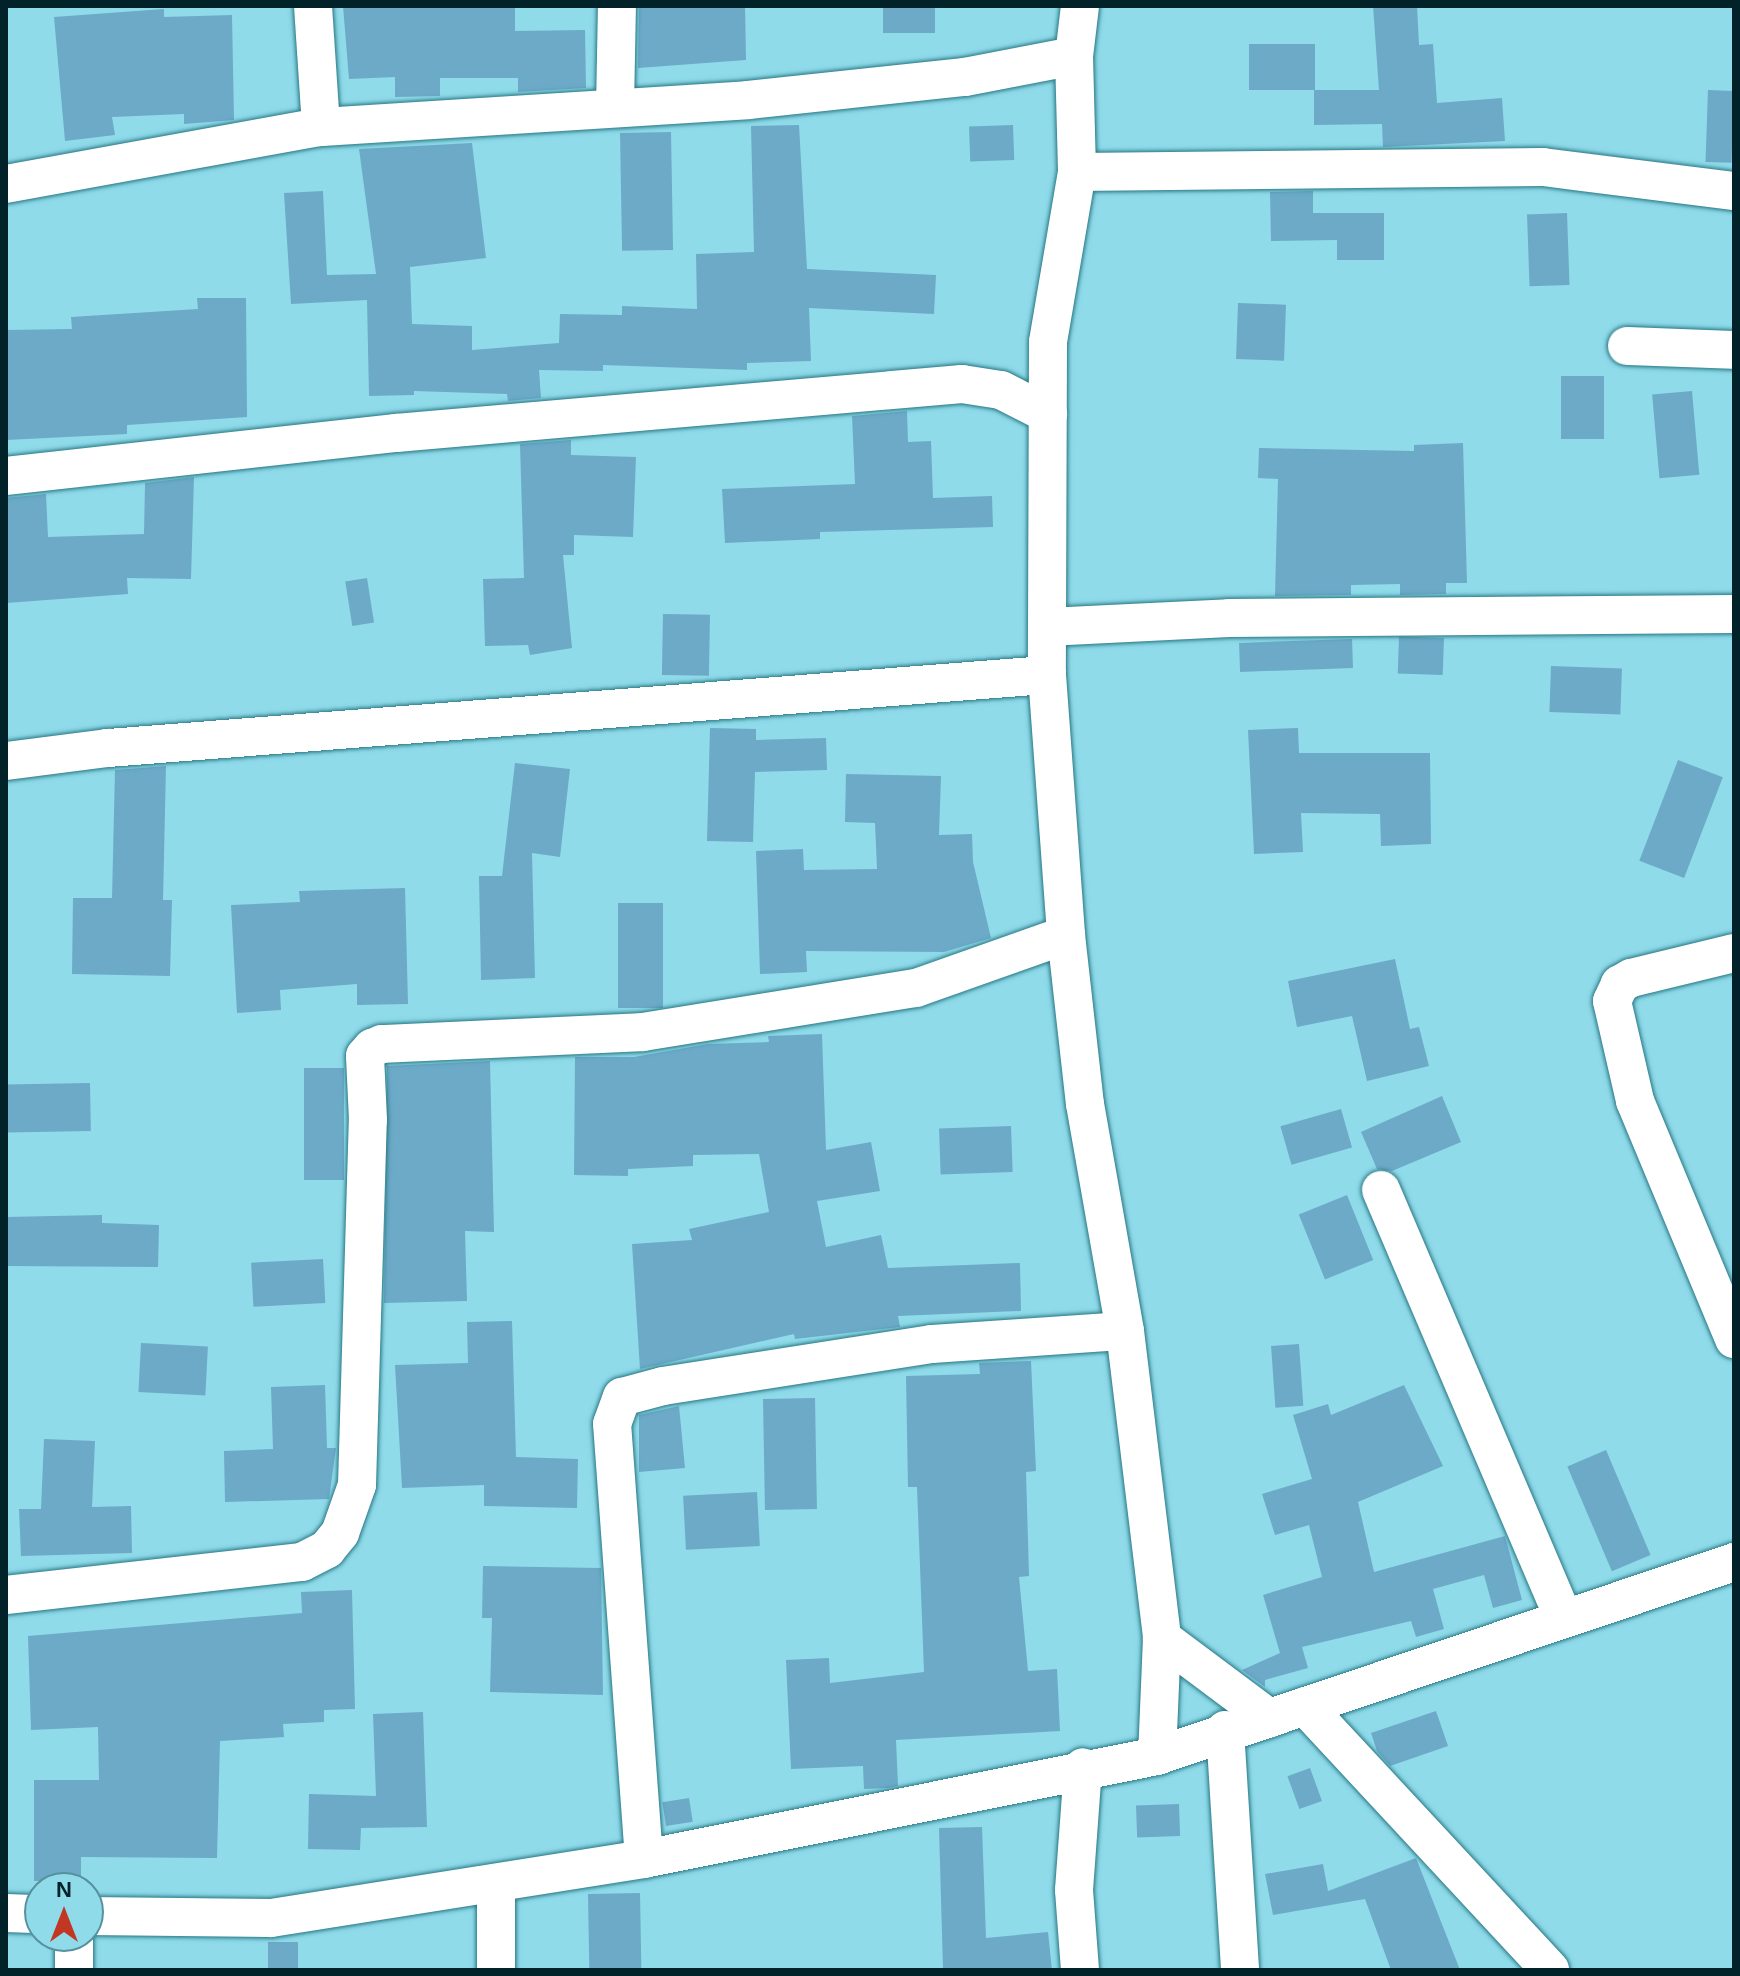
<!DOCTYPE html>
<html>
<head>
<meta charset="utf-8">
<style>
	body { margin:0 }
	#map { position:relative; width:1740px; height:1976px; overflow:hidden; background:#8fdbea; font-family:Arial,sans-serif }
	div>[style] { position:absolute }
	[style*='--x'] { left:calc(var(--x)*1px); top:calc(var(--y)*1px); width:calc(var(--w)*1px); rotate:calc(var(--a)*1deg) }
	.building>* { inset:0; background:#6caac8; transform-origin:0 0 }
	.roads { filter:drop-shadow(0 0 2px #277784) drop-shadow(0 0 2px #277784) }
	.minor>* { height:38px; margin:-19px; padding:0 19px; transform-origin:19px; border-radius:19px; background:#fff }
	span { translate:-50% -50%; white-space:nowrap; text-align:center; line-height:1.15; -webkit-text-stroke:6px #8fdbea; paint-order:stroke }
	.frame { position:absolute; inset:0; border:8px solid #012228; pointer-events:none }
	.north { position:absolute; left:24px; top:1872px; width:80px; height:80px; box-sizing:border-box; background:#8fdbea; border:2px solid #56919c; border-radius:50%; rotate:0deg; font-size:22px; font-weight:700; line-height:32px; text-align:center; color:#012228 }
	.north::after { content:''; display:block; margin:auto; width:28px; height:36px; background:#c23624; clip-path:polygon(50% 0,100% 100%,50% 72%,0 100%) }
</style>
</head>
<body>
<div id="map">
	<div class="building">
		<div style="clip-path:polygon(343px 6px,515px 6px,515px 31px,585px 30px,586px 88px,518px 92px,518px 78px,440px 78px,440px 96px,395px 97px,395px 77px,349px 79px)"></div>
		<div style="clip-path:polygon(639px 6px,745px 6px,746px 60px,638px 68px)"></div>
		<div style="left:883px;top:6px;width:52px;height:27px"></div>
		<div style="clip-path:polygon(1373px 6px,1417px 6px,1419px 45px,1433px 44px,1437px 103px,1502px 98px,1505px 141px,1383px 147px,1382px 124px,1314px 125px,1314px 90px,1379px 90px)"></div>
		<div style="clip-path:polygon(164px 9px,164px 17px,232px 15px,234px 120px,184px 124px,184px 114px,112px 117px,115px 135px,65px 141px,54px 17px)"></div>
		<div style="left:1315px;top:44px;width:46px;height:66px;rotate:90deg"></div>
		<div style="left:1708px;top:90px;width:26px;height:72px;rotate:2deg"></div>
		<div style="clip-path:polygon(799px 125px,807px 269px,936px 275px,934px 314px,809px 308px,811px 361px,747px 363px,747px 370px,603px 365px,603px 371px,539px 370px,541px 398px,508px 401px,507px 394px,414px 391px,414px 395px,369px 396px,367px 300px,291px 304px,284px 193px,323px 191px,327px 275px,376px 274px,359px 149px,472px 143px,486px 258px,410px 267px,412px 324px,472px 326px,472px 350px,559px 343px,560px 314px,622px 315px,622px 306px,697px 309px,696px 254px,754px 252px,751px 126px)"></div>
		<div style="left:1013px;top:125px;width:35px;height:44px;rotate:88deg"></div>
		<div style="left:671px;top:132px;width:118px;height:51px;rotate:89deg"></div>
		<div style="clip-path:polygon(1313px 191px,1313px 213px,1384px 213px,1384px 260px,1337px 260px,1337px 240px,1271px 241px,1270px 192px)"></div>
		<div style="left:1567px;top:213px;width:72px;height:40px;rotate:88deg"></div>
		<div style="clip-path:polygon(197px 298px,246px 298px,247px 417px,127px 425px,127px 434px,6px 440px,6px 330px,72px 329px,71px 317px,198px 309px)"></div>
		<div style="left:1238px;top:303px;width:48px;height:56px;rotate:2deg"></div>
		<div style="left:1561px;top:376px;width:43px;height:63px"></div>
		<div style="left:1692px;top:391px;width:84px;height:40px;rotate:85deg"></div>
		<div style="clip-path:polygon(907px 411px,908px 442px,931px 441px,933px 498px,992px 496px,993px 527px,820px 532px,820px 539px,725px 543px,722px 489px,855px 484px,852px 416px)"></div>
		<div style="clip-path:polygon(571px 440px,571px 455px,636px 457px,633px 537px,574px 535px,574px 555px,563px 555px,572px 648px,530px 655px,528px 645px,485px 646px,483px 579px,524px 578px,520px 444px)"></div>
		<div style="clip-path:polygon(1463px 443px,1467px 583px,1446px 583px,1446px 594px,1400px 595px,1400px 584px,1351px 585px,1351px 595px,1275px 596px,1278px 479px,1258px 478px,1259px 448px,1414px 451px,1414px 445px)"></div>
		<div style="clip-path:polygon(194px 477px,191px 579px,127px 578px,128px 594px,6px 603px,6px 498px,46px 494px,48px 537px,144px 534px,145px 483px)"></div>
		<div style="left:367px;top:578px;width:45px;height:22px;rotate:81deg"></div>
		<div style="left:663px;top:614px;width:47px;height:61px;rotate:1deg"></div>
		<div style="left:1444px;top:638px;width:37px;height:45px;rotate:92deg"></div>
		<div style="left:1352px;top:639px;width:29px;height:113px;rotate:88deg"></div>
		<div style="left:1551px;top:666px;width:71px;height:46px;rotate:2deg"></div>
		<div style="clip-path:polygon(710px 728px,756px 729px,756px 740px,826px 738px,827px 770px,755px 772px,753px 842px,707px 841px)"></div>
		<div style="clip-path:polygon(1298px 728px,1299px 753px,1430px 753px,1431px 844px,1381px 846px,1380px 814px,1301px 813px,1303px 852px,1254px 854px,1248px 730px)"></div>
		<div style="left:1678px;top:760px;width:48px;height:108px;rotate:21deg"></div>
		<div style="clip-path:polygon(515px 763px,570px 769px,560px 857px,532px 853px,535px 978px,481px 980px,479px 876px,502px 876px)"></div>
		<div style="clip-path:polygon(166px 766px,163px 900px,172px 900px,170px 976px,72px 974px,73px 898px,112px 898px,115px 770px)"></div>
		<div style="clip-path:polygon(846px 774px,941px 776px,939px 835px,972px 834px,973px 862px,991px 938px,944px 952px,806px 951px,807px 972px,760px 974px,756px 851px,803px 849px,804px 870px,877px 869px,875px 823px,845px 822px)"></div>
		<div style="clip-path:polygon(405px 888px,408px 1004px,357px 1005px,357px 984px,280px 990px,281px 1010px,237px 1013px,231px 905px,300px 902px,299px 891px)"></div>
		<div style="left:618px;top:903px;width:45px;height:105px"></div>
		<div style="clip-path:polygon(1395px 959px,1410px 1029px,1419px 1027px,1429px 1066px,1367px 1081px,1352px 1016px,1297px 1027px,1288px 981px)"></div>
		<div style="clip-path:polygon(822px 1034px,826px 1150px,871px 1142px,880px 1191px,817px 1201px,826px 1247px,881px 1235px,888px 1268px,1020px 1263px,1021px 1311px,898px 1316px,900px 1327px,795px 1339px,794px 1334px,640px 1369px,632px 1244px,692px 1240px,689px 1229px,769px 1212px,759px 1154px,693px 1155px,693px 1166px,628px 1169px,628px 1176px,574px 1175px,575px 1057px,634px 1057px,708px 1044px,769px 1042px,768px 1036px)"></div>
		<div style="clip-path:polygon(490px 1061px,494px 1232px,465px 1231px,467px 1301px,384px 1303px,387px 1066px)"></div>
		<div style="left:344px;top:1068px;width:112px;height:40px;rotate:90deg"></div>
		<div style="left:90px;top:1083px;width:48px;height:84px;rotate:89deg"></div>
		<div style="clip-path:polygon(1442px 1096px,1461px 1142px,1392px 1171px,1377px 1169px,1361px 1132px)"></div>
		<div style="left:1341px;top:1109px;width:40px;height:63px;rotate:74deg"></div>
		<div style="left:1011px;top:1126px;width:46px;height:72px;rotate:88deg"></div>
		<div style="left:1347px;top:1195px;width:70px;height:52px;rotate:68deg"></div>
		<div style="clip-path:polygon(102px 1215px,102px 1223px,159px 1225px,158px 1267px,6px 1266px,6px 1217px)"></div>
		<div style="left:323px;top:1259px;width:44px;height:72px;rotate:87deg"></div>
		<div style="clip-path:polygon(512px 1321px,516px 1457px,578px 1459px,577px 1508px,484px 1506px,484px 1485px,402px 1488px,395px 1365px,468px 1363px,467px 1322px)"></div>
		<div style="left:141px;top:1343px;width:67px;height:49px;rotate:3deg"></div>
		<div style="left:1299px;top:1344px;width:62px;height:28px;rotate:86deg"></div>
		<div style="clip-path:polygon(1031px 1361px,1036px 1471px,1026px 1472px,1029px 1576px,1019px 1577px,1028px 1671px,1057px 1669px,1060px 1731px,896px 1740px,898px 1786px,888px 1788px,864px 1789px,863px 1766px,791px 1769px,786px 1660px,829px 1658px,830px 1683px,924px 1672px,917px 1487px,908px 1487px,906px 1376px,980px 1374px,979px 1363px)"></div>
		<div style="clip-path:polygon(325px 1385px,327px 1448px,336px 1448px,329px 1499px,225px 1502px,224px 1451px,273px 1449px,271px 1387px)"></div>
		<div style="clip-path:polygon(1404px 1385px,1443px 1466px,1358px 1502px,1374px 1572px,1505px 1536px,1522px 1600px,1493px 1608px,1484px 1575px,1433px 1589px,1444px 1629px,1416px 1637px,1411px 1621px,1302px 1647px,1308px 1668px,1265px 1680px,1265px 1687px,1242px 1670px,1280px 1653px,1263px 1595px,1322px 1577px,1309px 1525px,1275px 1535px,1262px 1494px,1312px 1479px,1293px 1415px,1328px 1404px,1331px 1415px)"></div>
		<div style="left:815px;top:1398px;width:111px;height:52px;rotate:89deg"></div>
		<div style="clip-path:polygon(679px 1406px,685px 1468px,639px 1472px,639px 1415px)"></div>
		<div style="clip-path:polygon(44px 1439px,95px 1441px,92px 1507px,131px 1506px,132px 1553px,21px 1556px,19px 1509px,41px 1509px)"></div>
		<div style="left:1606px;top:1450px;width:114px;height:42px;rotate:67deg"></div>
		<div style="left:757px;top:1492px;width:54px;height:74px;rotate:87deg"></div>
		<div style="clip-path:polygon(483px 1566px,601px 1568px,603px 1695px,490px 1692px,492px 1618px,482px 1618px)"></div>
		<div style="clip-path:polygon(352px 1590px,355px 1709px,324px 1710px,324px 1722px,283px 1724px,284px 1737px,220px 1741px,217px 1858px,81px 1857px,81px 1881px,34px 1881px,34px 1780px,99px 1780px,98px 1727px,31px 1730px,28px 1636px,302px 1613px,301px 1592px)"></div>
		<div style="clip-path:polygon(1436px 1711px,1448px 1746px,1390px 1766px,1377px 1751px,1371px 1733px)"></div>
		<div style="clip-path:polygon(423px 1712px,427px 1827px,361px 1828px,360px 1850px,308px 1849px,309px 1794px,376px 1796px,373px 1714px)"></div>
		<div style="left:1310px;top:1768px;width:35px;height:24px;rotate:70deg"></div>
		<div style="left:689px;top:1798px;width:24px;height:27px;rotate:81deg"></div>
		<div style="left:1179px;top:1804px;width:32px;height:43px;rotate:88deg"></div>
		<div style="clip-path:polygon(982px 1827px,986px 1938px,1048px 1932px,1052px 1970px,943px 1970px,939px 1828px)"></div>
		<div style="clip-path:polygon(1416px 1858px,1460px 1970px,1391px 1970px,1365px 1899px,1273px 1915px,1265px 1874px,1323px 1864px,1328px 1891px)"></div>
		<div style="left:640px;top:1893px;width:77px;height:52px;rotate:89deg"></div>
		<div style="left:268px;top:1942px;width:30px;height:28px"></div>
	</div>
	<div class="roads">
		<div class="minor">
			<div style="--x:313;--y:6;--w:121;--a:86.2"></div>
			<div style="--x:1080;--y:6;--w:50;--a:96.8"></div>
			<div style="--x:1074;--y:56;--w:116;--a:88.5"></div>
			<div style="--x:1077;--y:172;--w:172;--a:99.7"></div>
			<div style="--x:1048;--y:342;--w:333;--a:90.2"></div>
			<div style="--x:1047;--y:675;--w:261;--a:85.8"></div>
			<div style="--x:1066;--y:935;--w:170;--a:83.6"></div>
			<div style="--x:1085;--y:1104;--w:230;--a:80"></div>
			<div style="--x:1125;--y:1331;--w:309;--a:83.1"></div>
			<div style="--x:1162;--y:1638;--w:118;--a:92.4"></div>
			<div style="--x:615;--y:108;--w:102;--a:-88.9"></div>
			<div style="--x:1077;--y:172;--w:466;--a:-0.6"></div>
			<div style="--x:1543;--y:167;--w:193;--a:7.2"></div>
			<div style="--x:6;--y:184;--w:320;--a:-10.3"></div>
			<div style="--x:321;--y:127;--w:428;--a:-3.6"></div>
			<div style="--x:748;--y:100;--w:218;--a:-6.1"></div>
			<div style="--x:965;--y:77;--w:111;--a:-10.9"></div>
			<div style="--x:1627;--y:346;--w:107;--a:2.1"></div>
			<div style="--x:6;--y:476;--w:392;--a:-6.3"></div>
			<div style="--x:396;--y:433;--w:568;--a:-4.95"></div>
			<div style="--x:962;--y:384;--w:39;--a:9"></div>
			<div style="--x:1001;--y:390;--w:53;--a:27.1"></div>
			<div style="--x:1047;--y:627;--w:182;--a:-2.8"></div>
			<div style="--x:1229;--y:618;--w:505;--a:-0.45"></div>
			<div style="--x:6;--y:761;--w:103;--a:-7.3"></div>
			<div style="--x:108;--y:748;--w:942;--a:-4.45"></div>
			<div style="--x:1734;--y:953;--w:106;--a:166.4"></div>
			<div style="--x:1631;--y:978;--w:13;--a:151"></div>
			<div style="--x:1620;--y:984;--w:19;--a:115"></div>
			<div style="--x:1612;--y:1001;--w:103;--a:77"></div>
			<div style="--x:1635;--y:1101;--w:258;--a:67.4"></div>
			<div style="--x:1381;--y:1190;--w:466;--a:66.9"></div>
			<div style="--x:6;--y:1595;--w:298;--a:-6.4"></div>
			<div style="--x:302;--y:1562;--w:28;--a:-27"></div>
			<div style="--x:327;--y:1549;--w:21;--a:-51"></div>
			<div style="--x:340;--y:1533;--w:51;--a:-70.5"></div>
			<div style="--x:357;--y:1485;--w:365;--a:-88.3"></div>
			<div style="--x:368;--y:1120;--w:64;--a:-92.7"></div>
			<div style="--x:365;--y:1056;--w:11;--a:-49"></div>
			<div style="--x:372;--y:1048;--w:11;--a:-22"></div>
			<div style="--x:382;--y:1044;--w:261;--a:-2.6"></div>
			<div style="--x:643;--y:1032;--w:277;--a:-9.2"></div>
			<div style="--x:916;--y:988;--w:159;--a:-19.5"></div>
			<div style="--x:1162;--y:1638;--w:134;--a:36.8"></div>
			<div style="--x:1305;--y:1706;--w:360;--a:47.1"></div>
			<div style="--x:1225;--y:1730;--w:240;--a:86.4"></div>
			<div style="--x:644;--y:1859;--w:436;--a:-94.2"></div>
			<div style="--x:612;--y:1424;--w:29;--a:-70"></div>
			<div style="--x:622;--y:1397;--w:42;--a:-15"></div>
			<div style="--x:663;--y:1386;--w:272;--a:-8.9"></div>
			<div style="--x:932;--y:1344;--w:193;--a:-3.9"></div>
			<div style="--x:496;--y:1884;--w:86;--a:90"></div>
			<div style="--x:6;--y:1913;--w:34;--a:2"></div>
			<div style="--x:88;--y:1916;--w:183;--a:0.6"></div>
			<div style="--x:271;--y:1918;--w:378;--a:-9"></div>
			<div style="--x:644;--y:1859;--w:523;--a:-11.35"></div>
			<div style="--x:1157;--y:1756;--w:609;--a:-18.58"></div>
			<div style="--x:74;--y:1936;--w:34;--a:90"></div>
			<div style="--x:1080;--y:1970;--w:80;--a:-94.3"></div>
			<div style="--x:1074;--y:1890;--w:123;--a:-85.8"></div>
		</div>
	</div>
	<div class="frame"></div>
	<div class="north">N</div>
</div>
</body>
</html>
